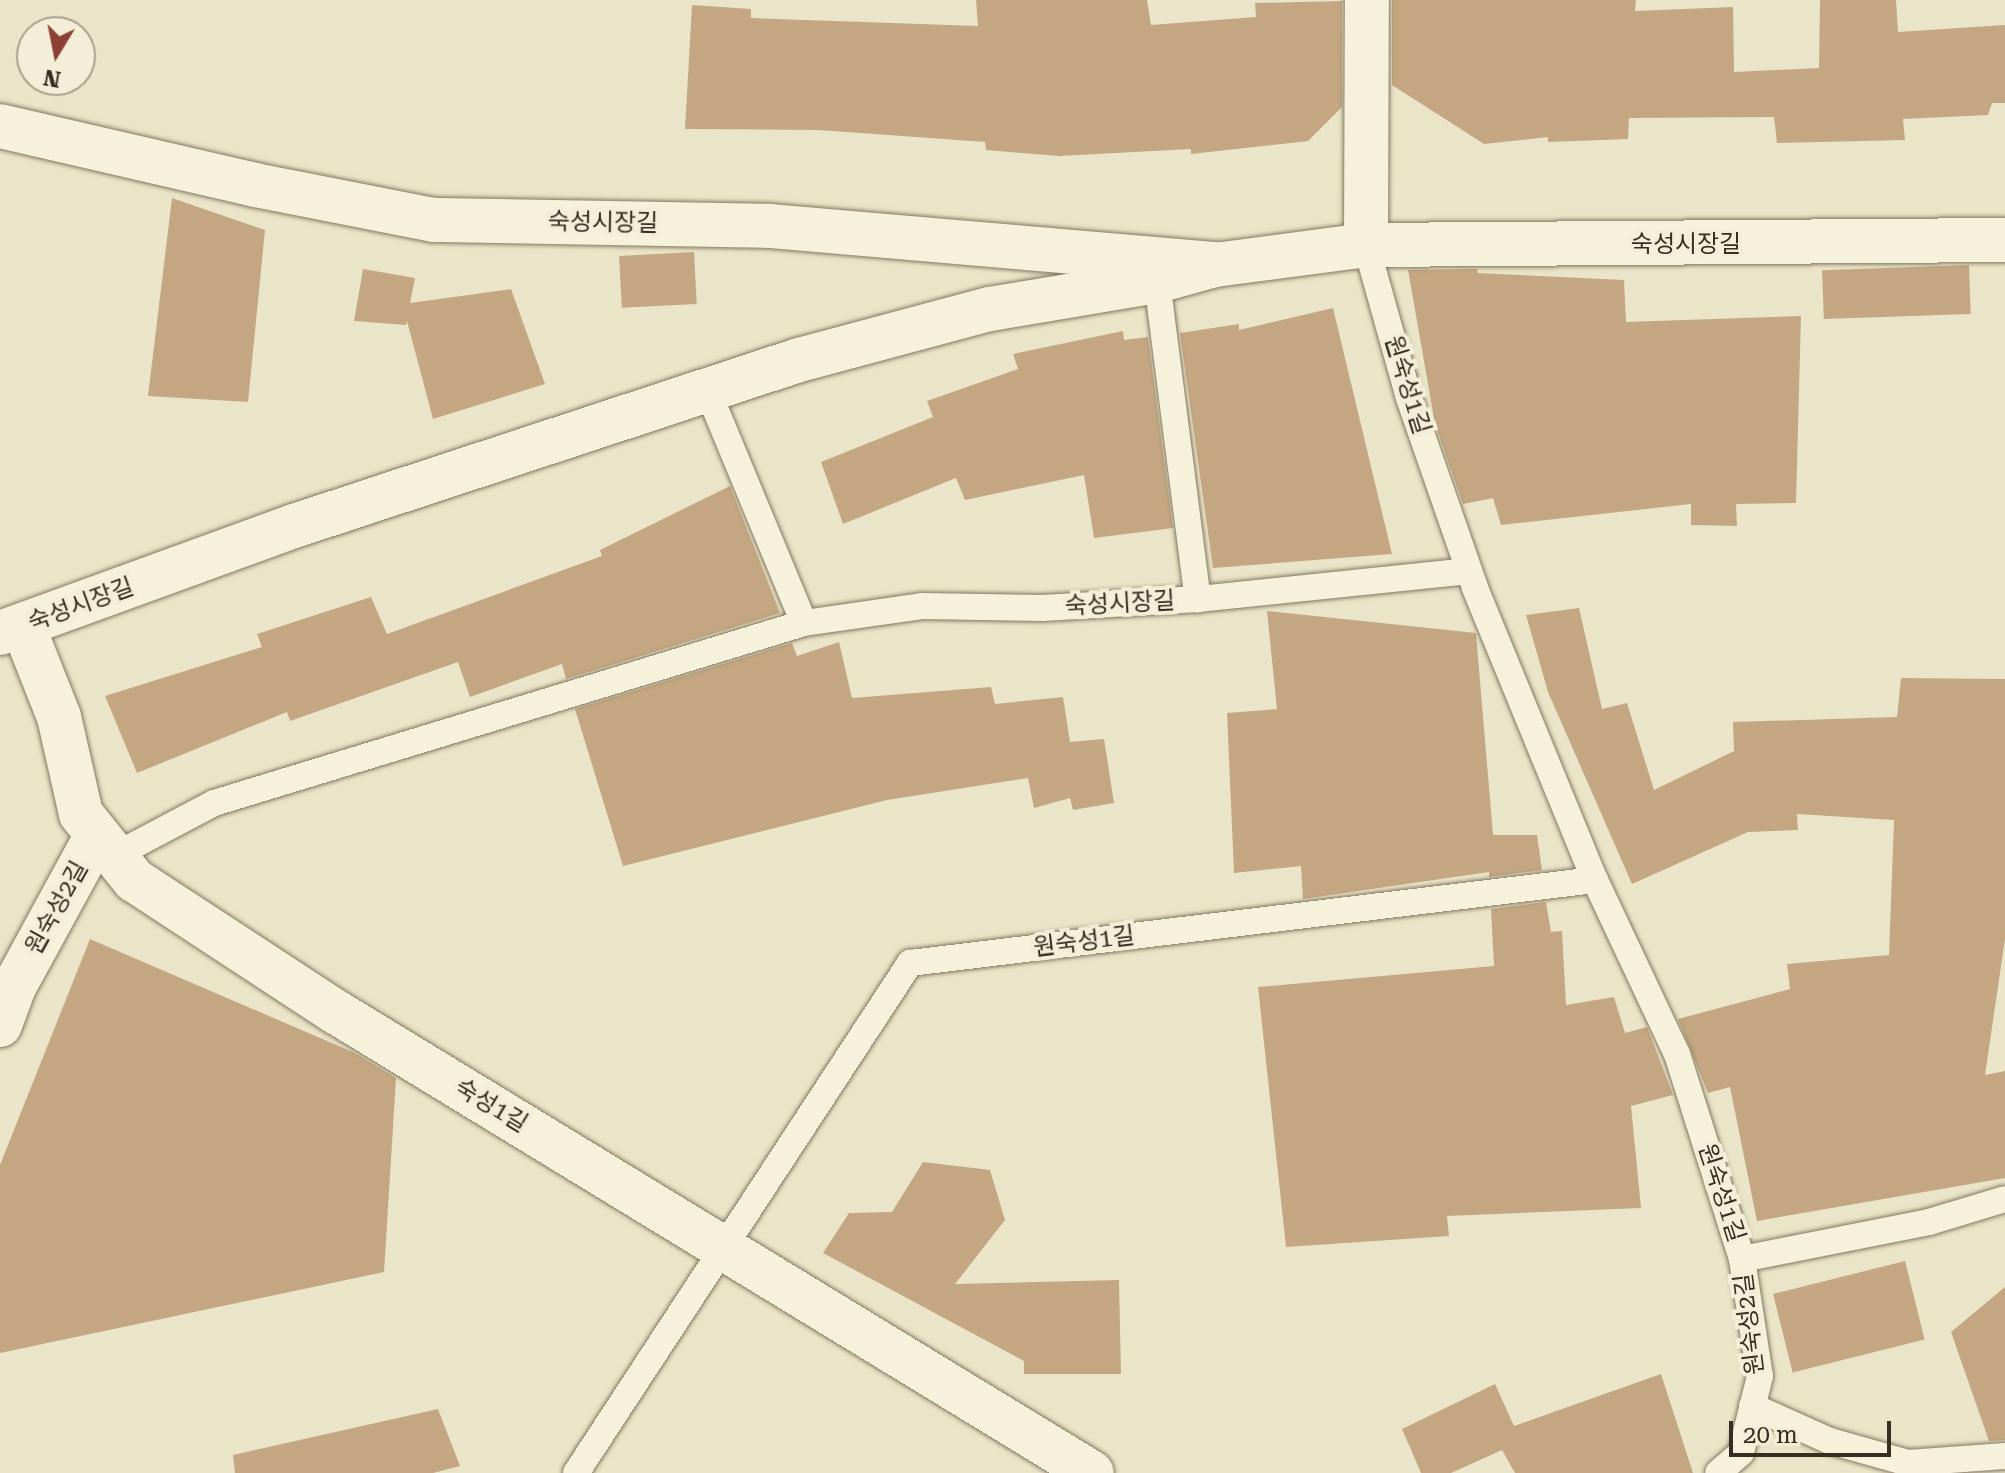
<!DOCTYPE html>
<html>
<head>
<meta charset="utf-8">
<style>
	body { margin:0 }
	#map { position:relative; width:2005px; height:1473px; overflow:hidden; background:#eae5c8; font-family:"Roboto Serif","Noto Sans KR",serif }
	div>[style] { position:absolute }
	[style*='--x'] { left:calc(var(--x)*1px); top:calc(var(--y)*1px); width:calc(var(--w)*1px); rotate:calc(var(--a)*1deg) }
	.building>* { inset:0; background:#c4a782; transform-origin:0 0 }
	.roads { filter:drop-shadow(0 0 2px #84785f) drop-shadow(0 0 2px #84785f) }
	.service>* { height:26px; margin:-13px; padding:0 13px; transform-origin:13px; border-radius:13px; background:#f6f1db }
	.minor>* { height:44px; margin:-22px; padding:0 22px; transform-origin:22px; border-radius:22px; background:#f6f1db }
	.tertiary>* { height:44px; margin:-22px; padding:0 22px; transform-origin:22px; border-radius:22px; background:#f6f1db }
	span { translate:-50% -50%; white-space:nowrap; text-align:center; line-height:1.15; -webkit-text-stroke:8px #f2eed7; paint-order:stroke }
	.street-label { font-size:24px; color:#362e21 }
	.north { position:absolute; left:16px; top:16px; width:80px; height:80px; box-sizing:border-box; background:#f2eed7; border:2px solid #a7a18e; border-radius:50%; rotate:190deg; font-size:22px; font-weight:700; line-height:32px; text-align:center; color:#362e21 }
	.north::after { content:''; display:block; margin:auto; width:28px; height:36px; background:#8d4035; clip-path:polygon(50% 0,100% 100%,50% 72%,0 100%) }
	.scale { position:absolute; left:1729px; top:1421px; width:162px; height:36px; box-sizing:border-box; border:4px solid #362e21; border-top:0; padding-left:10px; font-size:24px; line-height:28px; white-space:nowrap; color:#362e21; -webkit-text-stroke:6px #f2eed7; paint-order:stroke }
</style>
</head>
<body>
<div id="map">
	<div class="building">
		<div style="clip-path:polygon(976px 0,1147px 0,1151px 25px,1256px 17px,1255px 3px,1342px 1px,1342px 107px,1308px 141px,1191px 154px,1191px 149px,1059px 156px,986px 150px,985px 142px,819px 130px,685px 129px,692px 5px,751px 9px,751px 18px,978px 26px)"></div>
		<div style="clip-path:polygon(1392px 0,1636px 0,1635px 11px,1733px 7px,1734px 72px,1819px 68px,1820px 0,1896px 0,1898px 32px,2005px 25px,2005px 103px,1992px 103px,1988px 115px,1903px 119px,1905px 140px,1777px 143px,1774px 117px,1629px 118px,1628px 139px,1548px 142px,1548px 137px,1484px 144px,1392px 85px)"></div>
		<div style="clip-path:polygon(172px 198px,265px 230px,248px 402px,148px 396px)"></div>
		<div style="left:694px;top:252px;width:52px;height:75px;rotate:87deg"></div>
		<div style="left:1969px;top:265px;width:49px;height:147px;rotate:88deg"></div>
		<div style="clip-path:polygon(363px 269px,415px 278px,410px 303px,511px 289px,545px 384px,433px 419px,407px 321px,406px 325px,354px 321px)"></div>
		<div style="clip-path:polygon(1477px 269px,1478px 273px,1624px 280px,1626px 322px,1801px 316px,1796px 503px,1736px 504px,1737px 526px,1691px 525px,1691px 504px,1501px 525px,1493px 498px,1463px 504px,1435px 424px,1408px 270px)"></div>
		<div style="clip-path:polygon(1333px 308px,1392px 554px,1213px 568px,1180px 333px,1239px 324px,1239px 330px)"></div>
		<div style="clip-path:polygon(1123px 331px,1124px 340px,1148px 337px,1173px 528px,1094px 538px,1084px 475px,965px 500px,956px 478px,843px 524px,821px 462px,933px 417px,927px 401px,1018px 369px,1013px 354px)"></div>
		<div style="clip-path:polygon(730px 486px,780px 613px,566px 679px,562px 664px,470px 697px,458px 662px,290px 721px,287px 712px,137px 773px,105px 696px,262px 647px,257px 634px,371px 597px,387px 634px,602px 556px,600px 550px)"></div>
		<div style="clip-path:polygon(1579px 608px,1602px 709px,1627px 703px,1654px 790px,1734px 751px,1733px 722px,1897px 717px,1901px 678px,2005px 679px,2005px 939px,1985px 1075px,2005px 1071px,2005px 1178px,1757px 1221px,1730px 1087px,1708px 1093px,1678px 1019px,1790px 989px,1787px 964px,1889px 955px,1894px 820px,1797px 814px,1798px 830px,1748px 832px,1632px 884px,1548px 692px,1526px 615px)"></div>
		<div style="clip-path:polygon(1267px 611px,1476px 633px,1493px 835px,1537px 835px,1542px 870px,1489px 877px,1489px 872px,1303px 899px,1301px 866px,1234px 873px,1227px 713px,1277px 709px)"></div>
		<div style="clip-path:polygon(839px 642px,852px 698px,991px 687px,995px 704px,1063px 697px,1070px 742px,1104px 739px,1114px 803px,1073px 810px,1070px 798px,1034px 808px,1028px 778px,887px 800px,623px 866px,575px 709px,792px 643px,797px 656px)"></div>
		<div style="clip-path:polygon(1546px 902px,1551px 932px,1562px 931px,1566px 1005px,1614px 997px,1625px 1033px,1647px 1027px,1673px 1095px,1631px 1106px,1641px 1208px,1447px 1216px,1449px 1236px,1286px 1247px,1258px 987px,1494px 966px,1491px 909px)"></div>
		<div style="clip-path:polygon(90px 939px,355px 1053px,396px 1078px,384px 1272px,0 1353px,0 1165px)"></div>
		<div style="clip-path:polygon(923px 1162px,990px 1170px,1005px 1220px,955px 1284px,1119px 1280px,1121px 1374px,1024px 1374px,1024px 1361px,823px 1253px,849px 1213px,892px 1212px)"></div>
		<div style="left:1905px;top:1261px;width:81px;height:136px;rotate:76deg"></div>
		<div style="clip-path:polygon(2005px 1287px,2005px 1440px,1989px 1441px,1951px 1332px)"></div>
		<div style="clip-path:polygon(1661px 1374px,1693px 1473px,1515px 1473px,1502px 1450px,1451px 1473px,1421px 1473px,1402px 1429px,1495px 1384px,1514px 1426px)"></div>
		<div style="clip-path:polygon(438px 1409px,460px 1466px,433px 1473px,235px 1473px,233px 1455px)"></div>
	</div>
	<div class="roads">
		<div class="service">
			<div style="--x:1366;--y:245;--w:159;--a:74.3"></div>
			<div style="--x:1409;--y:398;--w:201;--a:70.8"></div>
			<div style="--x:1475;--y:588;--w:316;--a:67.7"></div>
			<div style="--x:1595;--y:880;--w:192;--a:64.8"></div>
			<div style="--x:1677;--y:1054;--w:215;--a:72.4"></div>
			<div style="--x:1742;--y:1259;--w:118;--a:81.3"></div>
			<div style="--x:1760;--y:1376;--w:79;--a:103.9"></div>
			<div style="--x:1741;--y:1453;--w:30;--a:139"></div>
			<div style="--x:1157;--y:281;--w:321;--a:82.7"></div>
			<div style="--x:707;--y:389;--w:253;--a:67.5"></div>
			<div style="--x:114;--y:856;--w:113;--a:-27.9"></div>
			<div style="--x:214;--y:803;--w:617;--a:-16.97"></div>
			<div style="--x:804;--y:623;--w:119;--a:-8.2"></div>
			<div style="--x:922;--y:606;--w:120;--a:1"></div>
			<div style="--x:1042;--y:608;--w:156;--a:-3.3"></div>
			<div style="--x:1198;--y:599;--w:272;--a:-5.9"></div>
			<div style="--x:1742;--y:1259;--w:191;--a:-11.2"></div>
			<div style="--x:1929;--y:1222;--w:79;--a:-16.8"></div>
			<div style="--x:1752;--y:1406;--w:85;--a:24.2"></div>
			<div style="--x:1830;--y:1441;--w:81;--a:15.8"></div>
			<div style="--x:1908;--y:1463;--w:97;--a:-4.1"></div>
			<div style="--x:576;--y:1473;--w:610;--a:-56.78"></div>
			<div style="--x:910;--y:963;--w:690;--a:-6.91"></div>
		</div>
		<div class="minor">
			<div style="--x:0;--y:126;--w:262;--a:13"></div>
			<div style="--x:255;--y:185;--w:182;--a:11.1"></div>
			<div style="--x:434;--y:220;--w:336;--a:1"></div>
			<div style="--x:770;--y:226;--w:446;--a:4.9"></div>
			<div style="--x:1366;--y:245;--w:245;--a:-89.8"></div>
			<div style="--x:0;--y:1025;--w:40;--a:-69.8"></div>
			<div style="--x:14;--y:987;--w:173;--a:-61.4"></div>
		</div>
		<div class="tertiary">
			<div style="--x:23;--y:626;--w:98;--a:68.4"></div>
			<div style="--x:59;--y:717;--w:99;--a:77.2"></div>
			<div style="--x:81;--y:814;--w:85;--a:51.2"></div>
			<div style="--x:134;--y:880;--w:241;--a:33.2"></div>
			<div style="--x:336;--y:1012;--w:885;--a:31.37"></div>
			<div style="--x:0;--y:633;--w:313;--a:-20"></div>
			<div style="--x:294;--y:526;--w:532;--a:-18.2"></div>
			<div style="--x:799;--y:360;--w:198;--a:-15"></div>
			<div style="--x:990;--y:309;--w:169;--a:-9.5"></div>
			<div style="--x:1157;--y:281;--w:60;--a:-15.4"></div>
			<div style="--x:1215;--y:265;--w:152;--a:-7.5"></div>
			<div style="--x:1366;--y:245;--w:639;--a:-0.45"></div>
		</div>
	</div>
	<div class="street-label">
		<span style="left:603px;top:223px;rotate:1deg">숙성시장길</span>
		<span style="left:1686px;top:245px">숙성시장길</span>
		<span style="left:1407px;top:385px;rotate:73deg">원숙성1길</span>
		<span style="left:1120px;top:604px;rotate:-3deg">숙성시장길</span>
		<span style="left:81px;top:605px;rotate:-20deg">숙성시장길</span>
		<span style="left:57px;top:908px;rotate:-61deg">원숙성2길</span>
		<span style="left:1084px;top:942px;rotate:-7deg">원숙성1길</span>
		<span style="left:491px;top:1106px;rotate:31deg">숙성1길</span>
		<span style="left:1721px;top:1193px;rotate:72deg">원숙성1길</span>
		<span style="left:1750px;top:1324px;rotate:-97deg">원숙성2길</span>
	</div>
	<div class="north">N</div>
	<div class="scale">20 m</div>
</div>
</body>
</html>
